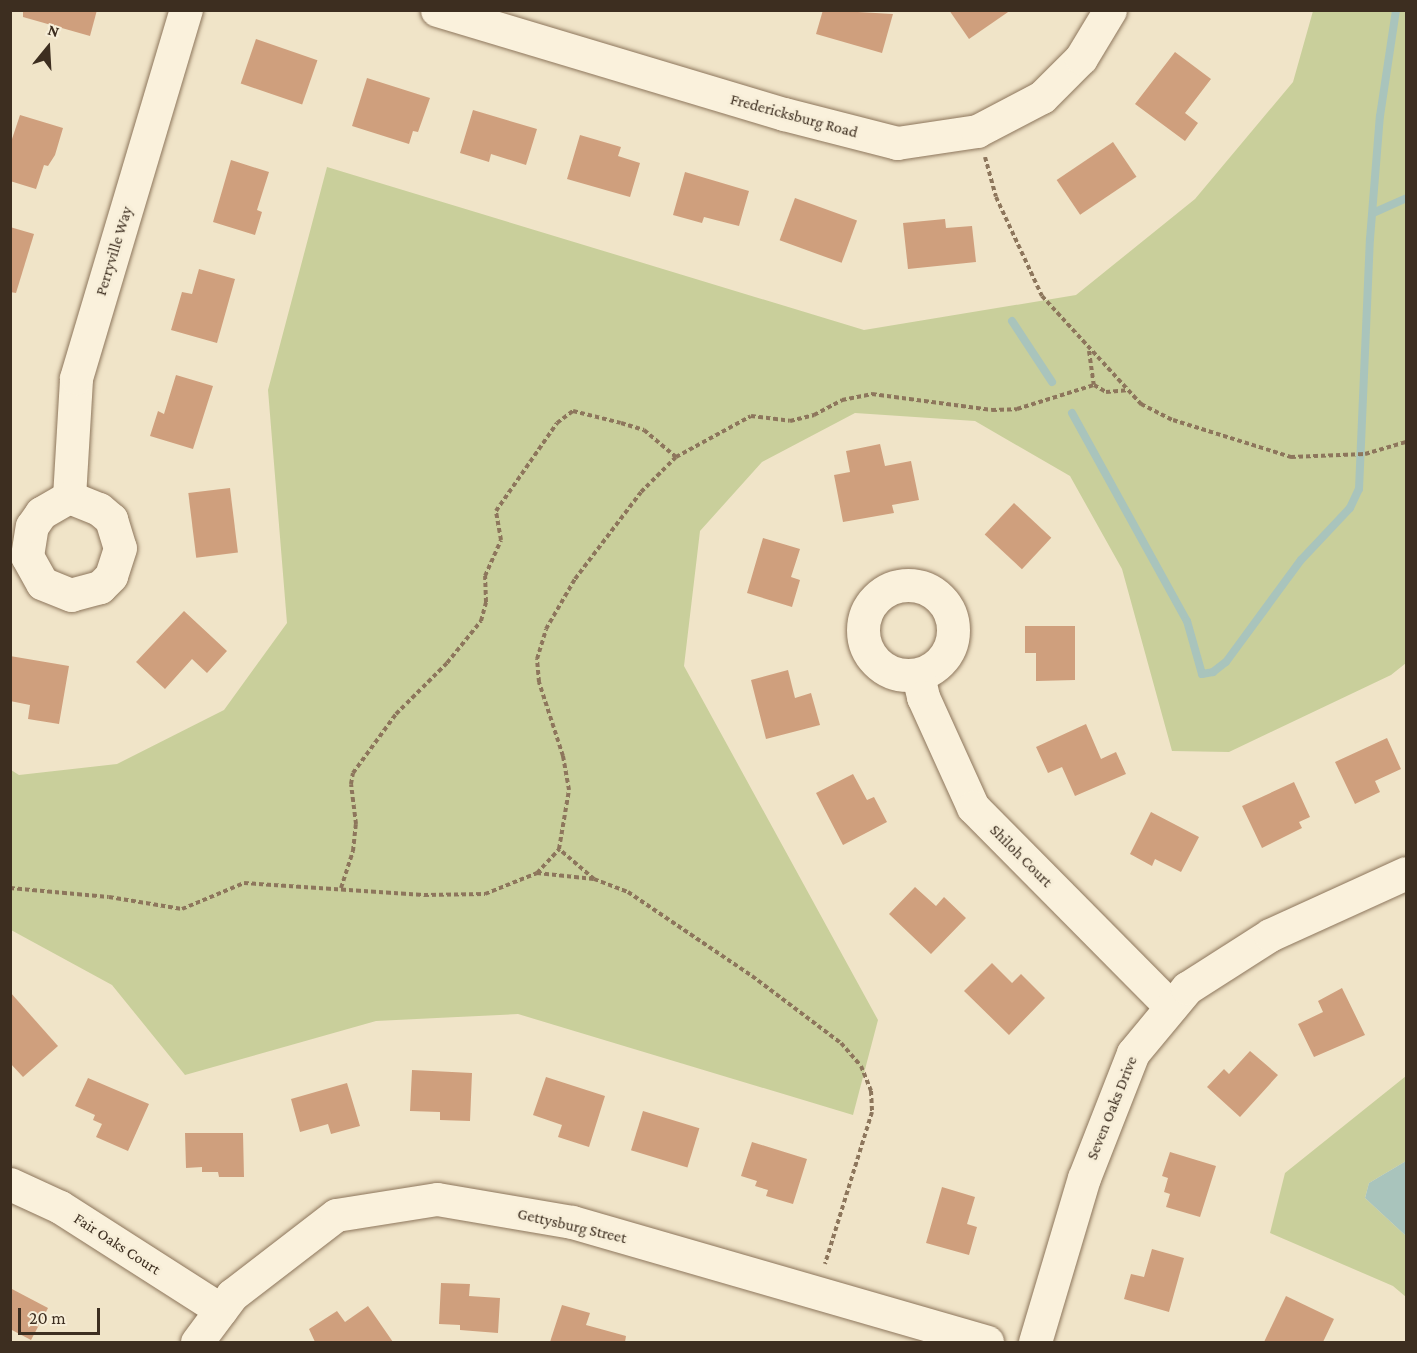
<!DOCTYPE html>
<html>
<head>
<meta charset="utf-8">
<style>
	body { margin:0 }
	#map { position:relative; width:1417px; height:1353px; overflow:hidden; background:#f0e4c8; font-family:"Crimson Pro",serif }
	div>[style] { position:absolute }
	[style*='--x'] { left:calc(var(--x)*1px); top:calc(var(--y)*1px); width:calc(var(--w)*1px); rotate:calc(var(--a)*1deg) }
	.green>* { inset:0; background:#c9cf9b }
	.water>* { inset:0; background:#a9c4bc }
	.stream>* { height:8px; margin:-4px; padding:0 4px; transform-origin:4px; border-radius:4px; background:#a9c4bc }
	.building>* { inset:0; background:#cf9f7d; transform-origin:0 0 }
	.path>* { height:4px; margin-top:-2px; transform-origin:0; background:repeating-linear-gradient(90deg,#8d765c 0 4.5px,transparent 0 7.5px) }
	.roads { filter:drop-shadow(0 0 2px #8d765c) drop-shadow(0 0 2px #8d765c) }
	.minor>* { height:33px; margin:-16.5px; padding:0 16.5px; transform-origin:16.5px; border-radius:16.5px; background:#faf1dc }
	.minor>.ring { margin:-16.5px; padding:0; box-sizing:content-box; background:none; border:33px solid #faf1dc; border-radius:50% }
	span { translate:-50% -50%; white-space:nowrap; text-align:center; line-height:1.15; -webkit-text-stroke:5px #f7eed8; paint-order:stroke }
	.street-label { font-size:16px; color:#3d2e20 }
	.frame { position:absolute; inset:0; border:12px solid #3d2e20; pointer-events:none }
	.north { position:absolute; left:18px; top:18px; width:60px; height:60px; -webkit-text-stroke:4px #f7eed8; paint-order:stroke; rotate:18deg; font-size:16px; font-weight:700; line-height:24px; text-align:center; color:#3d2e20 }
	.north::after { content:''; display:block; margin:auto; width:21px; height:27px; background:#3d2e20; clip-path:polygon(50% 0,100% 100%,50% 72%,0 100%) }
	.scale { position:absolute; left:18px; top:1308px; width:82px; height:27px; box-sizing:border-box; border:3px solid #3d2e20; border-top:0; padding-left:8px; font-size:18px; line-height:21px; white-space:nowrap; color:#3d2e20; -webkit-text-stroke:4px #f7eed8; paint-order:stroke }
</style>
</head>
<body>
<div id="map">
	<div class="green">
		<div style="clip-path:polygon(1313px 11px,1406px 11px,1406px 663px,1391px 675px,1229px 752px,1172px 751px,1122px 569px,1070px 476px,975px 421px,855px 413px,762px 462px,700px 531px,684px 666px,878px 1020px,853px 1115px,518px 1014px,376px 1021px,185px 1075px,112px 985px,11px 930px,11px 770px,19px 775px,117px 764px,224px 710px,287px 623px,268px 390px,327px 167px,864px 330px,1076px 295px,1195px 199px,1293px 82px)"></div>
		<div style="clip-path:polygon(1406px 1076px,1406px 1161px,1369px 1183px,1365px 1198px,1406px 1236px,1406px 1297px,1393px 1286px,1270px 1233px,1285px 1173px)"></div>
	</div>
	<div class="water">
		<div style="clip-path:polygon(1406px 1161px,1406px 1236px,1365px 1198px,1369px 1183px)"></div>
	</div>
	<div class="stream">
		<div style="--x:1373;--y:213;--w:36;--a:-24"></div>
		<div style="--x:1012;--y:321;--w:73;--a:56.7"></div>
		<div style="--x:1072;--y:413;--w:238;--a:61.1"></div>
		<div style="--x:1187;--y:621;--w:55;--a:74.2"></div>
		<div style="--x:1202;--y:674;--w:11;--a:-10"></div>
		<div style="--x:1213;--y:672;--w:16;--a:-38"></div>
		<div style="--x:1226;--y:662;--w:127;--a:-53.7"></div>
		<div style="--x:1301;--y:560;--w:71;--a:-46.7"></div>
		<div style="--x:1350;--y:508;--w:21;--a:-65"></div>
		<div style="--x:1359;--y:489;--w:250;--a:-87.5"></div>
		<div style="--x:1370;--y:239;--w:123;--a:-85.4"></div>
		<div style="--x:1380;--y:116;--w:107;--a:-81.4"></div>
	</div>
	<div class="building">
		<div style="clip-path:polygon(23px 10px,97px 10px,90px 36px,23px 17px)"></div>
		<div style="clip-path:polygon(823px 10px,893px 14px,882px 53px,816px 34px)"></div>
		<div style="clip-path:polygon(949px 10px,1011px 10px,969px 39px)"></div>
		<div style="left:256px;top:39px;width:65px;height:47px;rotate:19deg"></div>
		<div style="clip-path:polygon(1175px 52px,1211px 79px,1185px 113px,1198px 123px,1185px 141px,1135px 104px)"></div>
		<div style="clip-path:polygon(367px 78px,430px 98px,418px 132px,413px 131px,409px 144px,352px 126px)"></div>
		<div style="clip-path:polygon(473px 110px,537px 129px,526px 165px,491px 154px,489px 162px,460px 153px)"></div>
		<div style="clip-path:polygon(20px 115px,63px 128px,55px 155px,48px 166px,44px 165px,36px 189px,10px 181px,10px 145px)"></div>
		<div style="clip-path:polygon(580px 135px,621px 147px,618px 156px,640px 163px,630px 197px,567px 179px)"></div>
		<div style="left:1113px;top:142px;width:42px;height:68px;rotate:56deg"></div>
		<div style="clip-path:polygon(231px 160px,269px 172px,257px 210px,262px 212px,255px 235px,213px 222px)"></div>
		<div style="clip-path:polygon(685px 172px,749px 191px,739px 226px,704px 217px,702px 223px,673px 215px)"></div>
		<div style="left:795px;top:198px;width:66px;height:45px;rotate:20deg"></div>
		<div style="clip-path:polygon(945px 219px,946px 228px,972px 226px,976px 262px,908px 269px,903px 223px)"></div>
		<div style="clip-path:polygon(10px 227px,34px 234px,16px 293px,10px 292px)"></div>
		<div style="clip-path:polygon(199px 269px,235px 279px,217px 343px,171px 330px,182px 292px,192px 294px)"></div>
		<div style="clip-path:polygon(176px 375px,213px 386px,193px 449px,150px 436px,158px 411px,164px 414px)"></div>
		<div style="clip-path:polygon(880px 444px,885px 466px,911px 461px,919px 500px,892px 505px,894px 513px,843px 522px,834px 475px,850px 472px,846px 451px)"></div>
		<div style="left:230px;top:488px;width:65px;height:42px;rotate:83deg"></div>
		<div style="left:1014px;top:503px;width:51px;height:43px;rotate:43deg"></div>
		<div style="clip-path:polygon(763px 538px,800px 549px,791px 577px,800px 580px,792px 607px,747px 593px)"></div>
		<div style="clip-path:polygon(184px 611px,227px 651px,207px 673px,192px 659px,165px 689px,136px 662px)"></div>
		<div style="clip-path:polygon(1025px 626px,1075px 626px,1075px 680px,1036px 681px,1036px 653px,1025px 653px)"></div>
		<div style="clip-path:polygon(10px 656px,69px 666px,59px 724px,28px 719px,30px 705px,10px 701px)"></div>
		<div style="clip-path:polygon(788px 670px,795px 698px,811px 693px,820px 725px,766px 739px,751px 680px)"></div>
		<div style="clip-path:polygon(1086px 724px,1101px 759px,1116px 752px,1126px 774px,1075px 796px,1062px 767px,1048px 773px,1036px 747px)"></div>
		<div style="clip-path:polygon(1387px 738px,1401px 769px,1375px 781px,1380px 792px,1355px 804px,1335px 762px)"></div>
		<div style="clip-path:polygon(853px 774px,867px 800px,874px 797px,887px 822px,843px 845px,816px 793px)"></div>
		<div style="clip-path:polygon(1294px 782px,1310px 817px,1299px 822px,1302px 828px,1262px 848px,1242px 806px)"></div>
		<div style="clip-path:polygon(1151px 812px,1199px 837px,1181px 872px,1155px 859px,1152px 866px,1130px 854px)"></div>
		<div style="clip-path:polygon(915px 887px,936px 906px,944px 897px,966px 918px,931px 954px,889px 914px)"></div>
		<div style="clip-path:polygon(992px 963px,1012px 983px,1021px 974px,1045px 998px,1009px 1035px,964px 991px)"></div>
		<div style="clip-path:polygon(1342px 988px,1365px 1035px,1314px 1057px,1298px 1024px,1323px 1012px,1318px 1001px)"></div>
		<div style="clip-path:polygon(10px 992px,58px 1046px,23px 1077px,10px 1063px)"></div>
		<div style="clip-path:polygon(1250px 1051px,1278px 1075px,1240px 1117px,1207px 1087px,1224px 1069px,1229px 1074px)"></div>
		<div style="clip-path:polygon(412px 1070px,472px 1073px,470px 1121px,440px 1120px,440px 1112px,410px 1111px)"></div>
		<div style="clip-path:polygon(546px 1077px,605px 1096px,589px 1147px,558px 1137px,562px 1125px,533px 1115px)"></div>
		<div style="clip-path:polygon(88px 1078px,149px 1104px,128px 1151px,96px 1137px,102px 1124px,93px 1120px,95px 1115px,75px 1106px)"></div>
		<div style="clip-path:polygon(347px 1083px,360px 1126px,331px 1134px,328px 1124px,300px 1132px,291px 1099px)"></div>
		<div style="left:643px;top:1111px;width:59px;height:41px;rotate:17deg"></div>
		<div style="clip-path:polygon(185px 1133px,243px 1133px,244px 1177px,219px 1177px,218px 1172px,202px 1172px,202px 1167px,186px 1168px)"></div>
		<div style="clip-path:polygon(752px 1142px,807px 1159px,793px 1204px,766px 1196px,768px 1190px,755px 1186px,757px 1181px,741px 1176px)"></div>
		<div style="clip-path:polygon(1170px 1152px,1216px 1166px,1200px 1217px,1166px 1207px,1170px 1194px,1164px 1192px,1168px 1178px,1162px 1176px)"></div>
		<div style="clip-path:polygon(942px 1187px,975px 1197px,967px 1224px,977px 1227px,969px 1255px,926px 1243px)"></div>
		<div style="clip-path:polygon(1152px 1249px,1184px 1258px,1169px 1312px,1124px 1299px,1131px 1274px,1144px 1277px)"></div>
		<div style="clip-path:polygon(441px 1283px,470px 1284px,469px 1296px,500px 1298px,498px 1333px,460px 1330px,460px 1325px,439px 1324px)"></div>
		<div style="clip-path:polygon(10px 1288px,48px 1308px,31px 1340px,10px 1329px)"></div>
		<div style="clip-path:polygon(1286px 1296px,1334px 1319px,1323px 1342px,1264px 1342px)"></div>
		<div style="clip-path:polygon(562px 1305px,590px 1313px,586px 1325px,626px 1336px,625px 1342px,550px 1342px)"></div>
		<div style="clip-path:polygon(368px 1306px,393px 1342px,315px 1342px,309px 1329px,337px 1311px,345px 1322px)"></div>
	</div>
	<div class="path">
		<div style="--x:985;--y:157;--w:41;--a:74.6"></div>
		<div style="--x:996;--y:197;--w:109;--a:65.1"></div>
		<div style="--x:1042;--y:296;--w:147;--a:47.5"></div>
		<div style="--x:1141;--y:404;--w:36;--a:27"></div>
		<div style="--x:1173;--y:420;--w:124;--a:17.4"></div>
		<div style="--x:1291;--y:457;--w:74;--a:-2.3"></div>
		<div style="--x:1365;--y:454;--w:43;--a:-16.3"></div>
		<div style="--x:1089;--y:351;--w:34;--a:82"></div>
		<div style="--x:537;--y:873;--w:33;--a:-47"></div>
		<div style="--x:594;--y:879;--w:46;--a:-139.4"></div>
		<div style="--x:559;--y:849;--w:60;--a:-80.4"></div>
		<div style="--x:569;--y:790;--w:35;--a:-100"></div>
		<div style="--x:563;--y:756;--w:78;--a:-108"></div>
		<div style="--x:539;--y:682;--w:23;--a:-95"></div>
		<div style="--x:537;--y:659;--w:31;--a:-73"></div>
		<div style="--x:546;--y:629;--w:58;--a:-59.9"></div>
		<div style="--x:575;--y:579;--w:109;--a:-52.8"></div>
		<div style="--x:641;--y:492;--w:49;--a:-45"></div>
		<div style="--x:676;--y:457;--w:85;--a:-28.7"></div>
		<div style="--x:751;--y:416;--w:39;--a:7"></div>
		<div style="--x:790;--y:421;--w:25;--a:-14"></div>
		<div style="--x:814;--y:415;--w:32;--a:-28"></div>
		<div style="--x:842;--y:400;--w:31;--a:-11"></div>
		<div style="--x:872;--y:394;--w:121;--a:7.6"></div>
		<div style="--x:992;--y:410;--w:25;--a:-2"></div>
		<div style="--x:1017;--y:409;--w:81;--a:-17.3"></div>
		<div style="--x:1094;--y:385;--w:14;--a:30"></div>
		<div style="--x:1106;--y:392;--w:21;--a:-5"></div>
		<div style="--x:10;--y:888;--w:99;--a:5.2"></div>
		<div style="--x:109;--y:897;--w:74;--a:9.3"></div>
		<div style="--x:182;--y:909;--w:67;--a:-22.8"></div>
		<div style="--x:244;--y:883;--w:180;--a:3.8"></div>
		<div style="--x:424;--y:895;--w:61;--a:-0.9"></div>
		<div style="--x:485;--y:894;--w:56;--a:-22"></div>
		<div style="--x:537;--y:873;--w:57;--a:6"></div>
		<div style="--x:594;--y:879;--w:36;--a:21"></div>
		<div style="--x:628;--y:892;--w:150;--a:34.1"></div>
		<div style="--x:752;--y:976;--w:111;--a:37"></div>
		<div style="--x:841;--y:1043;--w:30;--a:49"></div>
		<div style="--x:861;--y:1066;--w:27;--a:68"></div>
		<div style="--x:871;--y:1091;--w:21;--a:87"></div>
		<div style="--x:872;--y:1112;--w:159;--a:107.2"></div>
		<div style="--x:341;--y:888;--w:39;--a:-72"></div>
		<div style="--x:353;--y:851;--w:27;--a:-84"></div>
		<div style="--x:356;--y:824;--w:40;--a:-97.1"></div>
		<div style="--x:351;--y:784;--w:11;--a:-80"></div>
		<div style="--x:353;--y:773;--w:73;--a:-53.9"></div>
		<div style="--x:396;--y:714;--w:72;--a:-45"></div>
		<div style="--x:447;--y:663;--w:54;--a:-51"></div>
		<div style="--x:481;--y:621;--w:20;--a:-75"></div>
		<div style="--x:486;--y:602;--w:26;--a:-92"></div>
		<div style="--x:485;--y:576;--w:39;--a:-66"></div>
		<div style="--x:501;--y:540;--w:29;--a:-100"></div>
		<div style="--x:496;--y:511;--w:107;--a:-55.3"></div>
		<div style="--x:557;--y:423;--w:20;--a:-37"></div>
		<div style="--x:573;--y:411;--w:49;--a:14"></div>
		<div style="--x:621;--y:423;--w:24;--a:17"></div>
		<div style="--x:644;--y:430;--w:42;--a:40.2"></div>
	</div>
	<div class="roads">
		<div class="minor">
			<div style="--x:437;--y:10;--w:362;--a:16.7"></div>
			<div style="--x:784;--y:114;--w:117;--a:14.4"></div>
			<div style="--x:897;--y:143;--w:81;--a:-8.5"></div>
			<div style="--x:977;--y:131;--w:73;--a:-27.6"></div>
			<div style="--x:1042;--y:97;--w:55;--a:-45"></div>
			<div style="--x:1081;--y:58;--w:56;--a:-58.9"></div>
			<div style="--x:69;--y:497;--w:119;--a:-86.6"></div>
			<div style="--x:76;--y:378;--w:384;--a:-73.4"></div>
			<div style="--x:69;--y:497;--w:32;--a:22"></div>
			<div style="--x:99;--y:509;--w:16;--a:40"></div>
			<div style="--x:111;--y:519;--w:30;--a:73"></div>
			<div style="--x:120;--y:548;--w:29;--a:108"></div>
			<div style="--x:111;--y:576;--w:16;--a:135"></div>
			<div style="--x:100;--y:587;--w:30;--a:165"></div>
			<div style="--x:71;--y:595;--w:31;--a:-158"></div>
			<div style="--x:42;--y:583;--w:31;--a:-119"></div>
			<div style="--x:27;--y:556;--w:30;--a:-81"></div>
			<div style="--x:32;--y:526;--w:16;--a:-55"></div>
			<div style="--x:41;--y:513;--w:32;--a:-30"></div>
			<div class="ring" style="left:863px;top:585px;width:57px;height:57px"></div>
			<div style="--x:918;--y:675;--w:23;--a:77"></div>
			<div style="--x:923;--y:697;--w:121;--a:65.6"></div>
			<div style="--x:973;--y:807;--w:281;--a:45.3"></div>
			<div style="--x:10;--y:1184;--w:55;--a:24.7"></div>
			<div style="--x:60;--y:1207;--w:191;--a:32.6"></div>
			<div style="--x:197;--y:1342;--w:59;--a:-53.3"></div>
			<div style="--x:232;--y:1295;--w:131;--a:-37.6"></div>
			<div style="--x:336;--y:1215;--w:102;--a:-9"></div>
			<div style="--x:437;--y:1199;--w:137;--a:9.7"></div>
			<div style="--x:572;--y:1222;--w:432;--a:16.1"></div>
			<div style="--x:1035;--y:1342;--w:171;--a:-73.4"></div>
			<div style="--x:1084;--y:1178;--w:134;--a:-68.6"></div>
			<div style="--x:1133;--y:1053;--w:85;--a:-50.3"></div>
			<div style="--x:1187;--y:988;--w:98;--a:-32.6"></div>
			<div style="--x:1270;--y:935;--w:149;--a:-24.5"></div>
		</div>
	</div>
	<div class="street-label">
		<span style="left:794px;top:116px;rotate:15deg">Fredericksburg Road</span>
		<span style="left:114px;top:251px;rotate:-73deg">Perryville Way</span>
		<span style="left:1021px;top:856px;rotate:45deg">Shiloh Court</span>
		<span style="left:1112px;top:1108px;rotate:-68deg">Seven Oaks Drive</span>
		<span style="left:572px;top:1226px;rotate:13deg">Gettysburg Street</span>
		<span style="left:117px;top:1244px;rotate:33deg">Fair Oaks Court</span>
	</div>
	<div class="frame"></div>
	<div class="north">N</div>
	<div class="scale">20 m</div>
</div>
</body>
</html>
